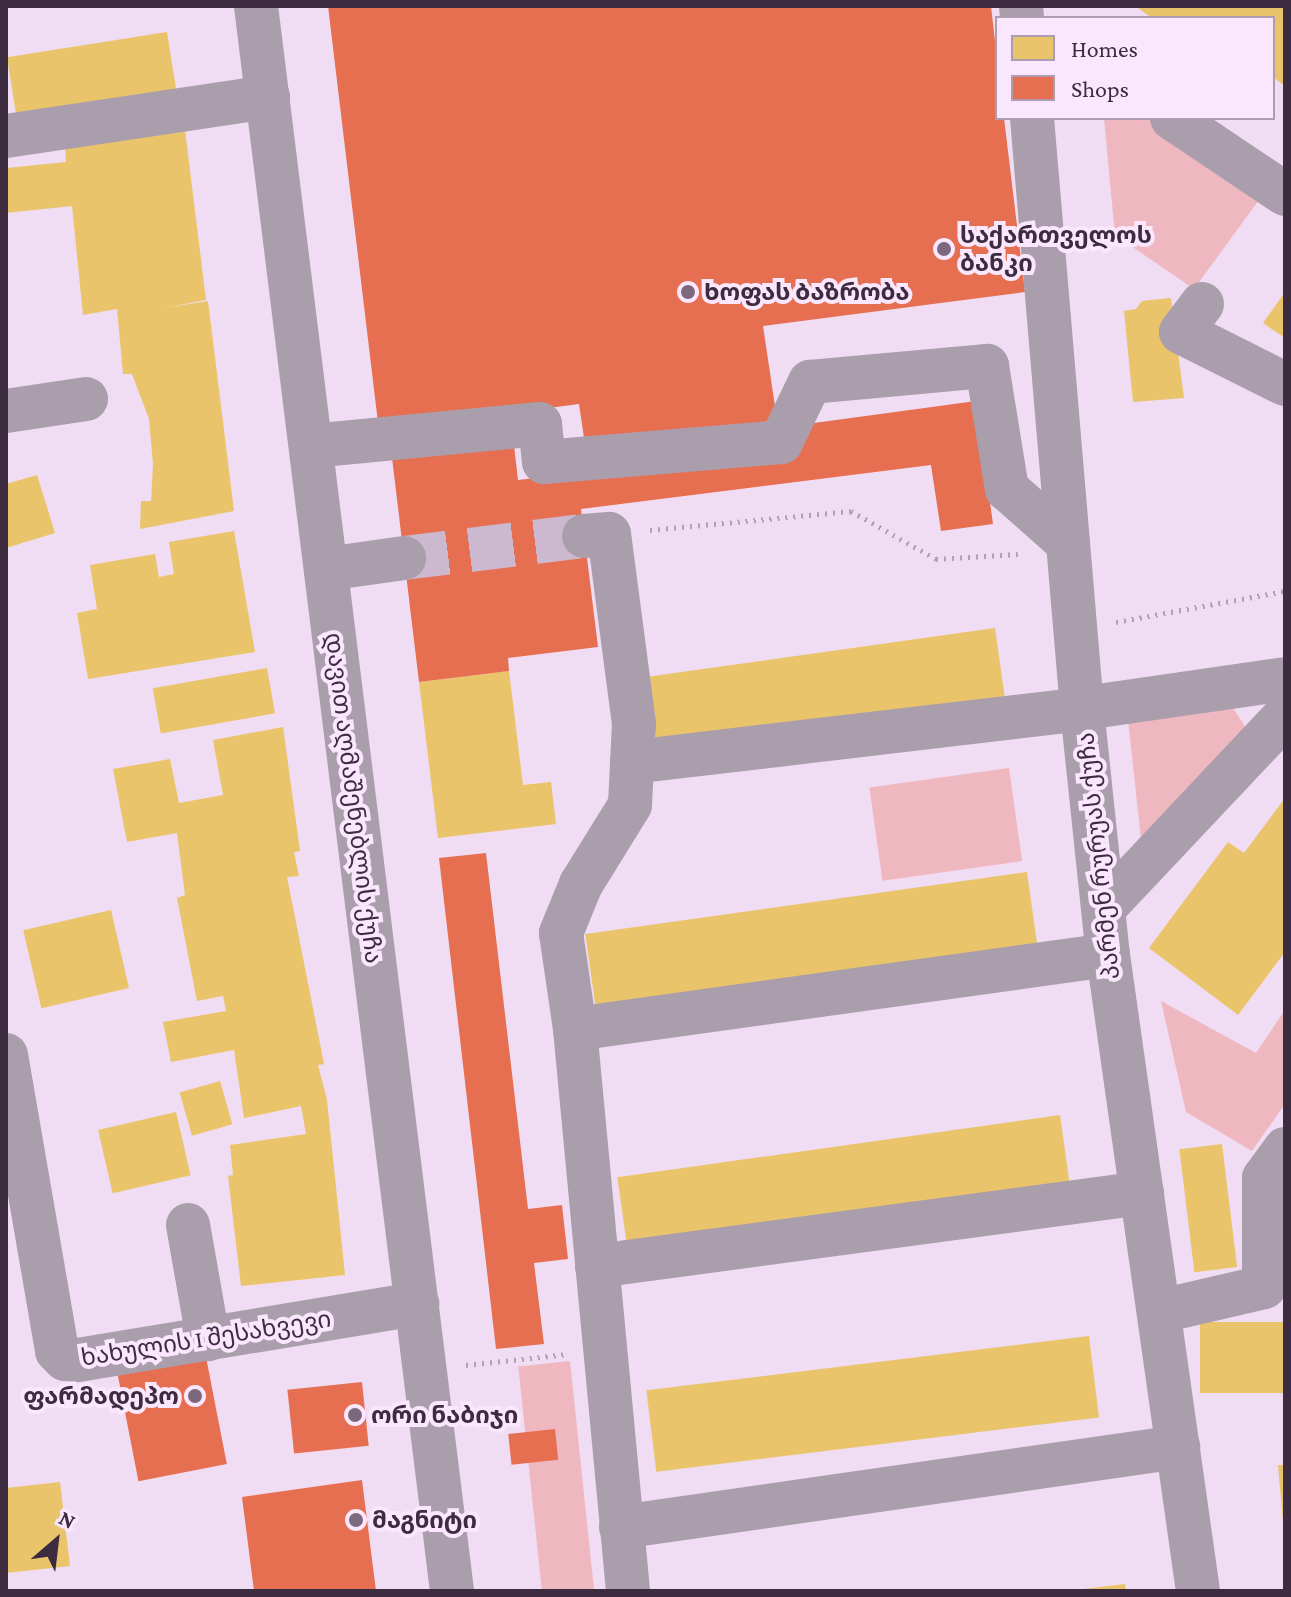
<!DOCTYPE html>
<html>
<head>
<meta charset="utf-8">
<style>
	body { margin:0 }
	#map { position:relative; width:1291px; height:1597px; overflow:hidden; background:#f0dcf3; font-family:"Crimson Pro","Noto Sans Georgian",serif }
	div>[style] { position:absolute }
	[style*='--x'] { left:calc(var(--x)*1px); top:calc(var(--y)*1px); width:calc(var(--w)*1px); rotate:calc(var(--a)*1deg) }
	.green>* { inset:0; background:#efb8c0; transform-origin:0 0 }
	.homes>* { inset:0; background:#e9c46a; transform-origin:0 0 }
	.shops>* { inset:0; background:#e76f51; transform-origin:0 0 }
	.minor-tunnel>* { height:44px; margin-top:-22px; transform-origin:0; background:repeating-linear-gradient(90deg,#ccb9cf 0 44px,transparent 0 66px) }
	.path>* { height:5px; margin-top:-2.5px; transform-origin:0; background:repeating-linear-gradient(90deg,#afa3b2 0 2px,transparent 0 8px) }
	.minor>* { height:44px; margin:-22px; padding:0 22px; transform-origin:22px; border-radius:22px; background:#aa9eac }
	.dots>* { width:22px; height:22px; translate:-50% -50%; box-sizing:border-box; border:4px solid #fae7fd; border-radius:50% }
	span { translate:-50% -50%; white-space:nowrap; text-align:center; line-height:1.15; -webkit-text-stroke:8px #fae7fd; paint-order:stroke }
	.poi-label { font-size:24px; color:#3d2b3f; font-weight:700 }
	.left { translate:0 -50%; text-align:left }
	.right { translate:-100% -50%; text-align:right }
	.street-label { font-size:24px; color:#3d2b3f }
	.frame { position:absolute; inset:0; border:8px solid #3d2b3f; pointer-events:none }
	.legend { position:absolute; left:995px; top:16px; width:280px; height:104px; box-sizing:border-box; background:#fae7fd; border:2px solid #ae9cb1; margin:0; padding:10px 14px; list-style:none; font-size:24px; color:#3d2b3f }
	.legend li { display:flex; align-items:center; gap:16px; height:40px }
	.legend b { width:40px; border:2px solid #ae9cb1 }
	.north { position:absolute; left:16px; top:1501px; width:80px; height:80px; -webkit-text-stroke:6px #fae7fd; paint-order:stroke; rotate:28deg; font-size:22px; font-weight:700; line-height:32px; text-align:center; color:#3d2b3f }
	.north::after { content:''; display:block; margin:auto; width:28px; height:36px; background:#3d2b3f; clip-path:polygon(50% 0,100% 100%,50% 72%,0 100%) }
</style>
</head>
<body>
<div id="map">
	<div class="green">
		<div style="clip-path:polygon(1104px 118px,1157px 118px,1264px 193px,1194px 289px,1115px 235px)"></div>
		<div style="clip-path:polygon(1231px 705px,1252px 737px,1142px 848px,1127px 711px)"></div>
		<div style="left:1009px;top:768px;width:94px;height:141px;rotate:82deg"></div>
		<div style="clip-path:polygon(1161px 1001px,1256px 1053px,1285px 1010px,1285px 1104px,1252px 1151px,1186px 1112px)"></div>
		<div style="left:570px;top:1361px;width:231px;height:52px;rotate:84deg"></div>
	</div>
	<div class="homes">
		<div style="clip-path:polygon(1135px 6px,1279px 6px,1285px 10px,1285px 86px,1273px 77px,1273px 18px,1152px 18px)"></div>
		<div style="left:167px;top:32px;width:61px;height:162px;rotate:81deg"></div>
		<div style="clip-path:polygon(185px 130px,206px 300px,164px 308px,208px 301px,234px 511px,140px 529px,141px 501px,151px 501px,153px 464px,149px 419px,132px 374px,123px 374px,117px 309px,83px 315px,72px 206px,6px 213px,6px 168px,66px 162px,65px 145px)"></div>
		<div style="clip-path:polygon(1285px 292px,1285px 338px,1263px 323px)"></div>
		<div style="clip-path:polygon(1171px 298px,1184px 398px,1133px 402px,1124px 311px,1136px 309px,1142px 301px)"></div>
		<div style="clip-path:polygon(37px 475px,55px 533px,6px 548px,6px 484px)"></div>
		<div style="clip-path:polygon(234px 531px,255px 652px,88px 679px,77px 613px,97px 609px,90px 565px,155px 554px,159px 577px,174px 574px,169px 542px)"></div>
		<div style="left:995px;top:628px;width:72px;height:351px;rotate:82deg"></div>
		<div style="left:267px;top:668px;width:46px;height:116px;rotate:80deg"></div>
		<div style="clip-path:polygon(509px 671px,523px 785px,551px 782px,556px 824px,438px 838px,419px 682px)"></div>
		<div style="clip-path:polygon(283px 727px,300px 851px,294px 852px,299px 876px,287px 877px,324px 1064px,318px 1065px,327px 1100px,345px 1275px,241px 1286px,228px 1176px,233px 1175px,230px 1145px,306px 1134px,301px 1106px,244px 1118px,234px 1050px,171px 1062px,163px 1022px,226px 1011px,223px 996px,197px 1001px,177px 898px,185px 895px,177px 833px,127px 842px,113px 769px,170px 759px,179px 803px,223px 795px,213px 740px)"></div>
		<div style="clip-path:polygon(1285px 798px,1285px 952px,1238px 1015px,1149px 948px,1228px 842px,1244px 853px)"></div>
		<div style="left:1027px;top:872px;width:72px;height:446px;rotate:82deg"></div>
		<div style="left:111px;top:910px;width:80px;height:90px;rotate:77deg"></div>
		<div style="left:220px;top:1081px;width:45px;height:42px;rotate:74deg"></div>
		<div style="left:176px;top:1112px;width:65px;height:80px;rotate:77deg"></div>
		<div style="left:1060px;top:1115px;width:72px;height:447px;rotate:82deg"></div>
		<div style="left:1222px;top:1144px;width:124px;height:43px;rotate:83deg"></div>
		<div style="left:1285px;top:1322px;width:71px;height:85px;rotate:90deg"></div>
		<div style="left:1089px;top:1336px;width:82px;height:446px;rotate:83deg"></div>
		<div style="clip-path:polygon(1278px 1465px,1285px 1465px,1285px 1522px,1283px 1522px)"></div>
		<div style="clip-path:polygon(60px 1482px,70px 1566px,6px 1573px,6px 1488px)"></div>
		<div style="clip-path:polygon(1125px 1584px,1126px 1591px,1084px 1591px,1083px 1589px)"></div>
	</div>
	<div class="shops">
		<div style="clip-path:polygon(328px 6px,991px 6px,997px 59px,997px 118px,1004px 118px,1025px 292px,763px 326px,779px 433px,587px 458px,579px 404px,379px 431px)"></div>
		<div style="clip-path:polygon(976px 401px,993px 524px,941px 531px,931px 465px,581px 509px,598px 647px,508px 658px,509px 671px,419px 682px,390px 441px,512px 428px,518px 480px,796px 449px,792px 426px)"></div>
		<div style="clip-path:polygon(486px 853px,528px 1209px,562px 1205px,568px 1259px,534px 1263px,544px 1344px,496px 1349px,439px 858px)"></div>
		<div style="left:206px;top:1357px;width:109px;height:90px;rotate:79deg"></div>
		<div style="left:362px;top:1382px;width:64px;height:75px;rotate:84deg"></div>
		<div style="left:555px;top:1429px;width:31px;height:47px;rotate:84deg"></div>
		<div style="clip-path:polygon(362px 1480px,376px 1591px,254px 1591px,242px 1497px)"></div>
	</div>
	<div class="minor-tunnel">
		<div style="--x:404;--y:558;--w:181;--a:-7"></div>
	</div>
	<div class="path">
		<div style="--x:650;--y:530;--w:202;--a:-5.4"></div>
		<div style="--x:851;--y:511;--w:98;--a:29.5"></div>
		<div style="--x:936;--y:559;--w:82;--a:-3.5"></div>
		<div style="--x:1116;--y:622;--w:172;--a:-10.4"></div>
		<div style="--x:466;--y:1365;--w:102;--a:-6.2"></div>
	</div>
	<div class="minor">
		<div style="--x:256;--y:6;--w:1597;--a:82.95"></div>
		<div style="--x:1021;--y:6;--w:12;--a:85"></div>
		<div style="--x:1032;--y:118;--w:593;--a:85.16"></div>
		<div style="--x:1082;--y:709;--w:247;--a:84"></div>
		<div style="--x:1108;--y:955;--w:642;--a:81.95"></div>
		<div style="--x:1172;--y:118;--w:136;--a:33.9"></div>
		<div style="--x:6;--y:136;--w:265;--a:-8.5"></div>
		<div style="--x:1202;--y:304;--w:35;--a:127"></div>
		<div style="--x:1181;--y:332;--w:116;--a:26.6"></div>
		<div style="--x:6;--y:411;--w:81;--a:-8.5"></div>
		<div style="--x:311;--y:446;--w:230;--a:-5.5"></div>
		<div style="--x:540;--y:424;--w:38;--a:84"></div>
		<div style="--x:544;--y:462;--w:238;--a:-4.8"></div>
		<div style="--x:781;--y:442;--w:67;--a:-64.2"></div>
		<div style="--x:810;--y:382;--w:178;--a:-5.2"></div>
		<div style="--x:987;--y:366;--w:125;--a:80.8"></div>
		<div style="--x:1007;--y:489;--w:81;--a:41.5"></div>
		<div style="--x:584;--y:536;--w:25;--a:-5"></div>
		<div style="--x:609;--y:534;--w:191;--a:82.5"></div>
		<div style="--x:634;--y:723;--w:82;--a:92.8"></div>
		<div style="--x:630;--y:805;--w:93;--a:121.8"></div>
		<div style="--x:581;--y:884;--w:53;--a:112.2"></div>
		<div style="--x:561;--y:933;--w:97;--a:81.7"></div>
		<div style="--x:575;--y:1029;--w:564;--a:84.61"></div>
		<div style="--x:326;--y:569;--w:79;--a:-8"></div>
		<div style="--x:632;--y:762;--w:435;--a:-6.7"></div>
		<div style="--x:1064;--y:711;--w:223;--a:-8.2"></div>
		<div style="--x:1104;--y:908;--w:264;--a:-46.7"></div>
		<div style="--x:575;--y:1029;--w:538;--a:-7.9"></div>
		<div style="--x:6;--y:1055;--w:300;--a:80.2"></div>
		<div style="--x:57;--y:1351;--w:11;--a:45"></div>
		<div style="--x:65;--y:1359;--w:13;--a:4"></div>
		<div style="--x:78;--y:1360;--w:344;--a:-9.4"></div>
		<div style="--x:188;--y:1225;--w:116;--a:80"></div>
		<div style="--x:597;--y:1266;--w:550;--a:-7.63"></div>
		<div style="--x:1161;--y:1311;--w:106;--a:-13.1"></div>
		<div style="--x:1264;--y:1287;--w:109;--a:-90"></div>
		<div style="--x:1264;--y:1178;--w:36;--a:-54"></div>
		<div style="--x:621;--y:1527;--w:563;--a:-8.17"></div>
	</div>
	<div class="dots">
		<div style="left:944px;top:249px;background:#7c697e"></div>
		<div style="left:688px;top:292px;background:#7c697e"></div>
		<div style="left:195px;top:1396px;background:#7c697e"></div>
		<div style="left:355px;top:1415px;background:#7c697e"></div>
		<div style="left:356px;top:1520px;background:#7c697e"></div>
	</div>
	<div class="poi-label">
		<span class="left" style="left:960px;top:249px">საქართველოს<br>ბანკი</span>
		<span class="left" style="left:704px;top:292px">Ხოფას Ბაზრობა</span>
		<span class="right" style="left:179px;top:1396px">ფარმადეპო</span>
		<span class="left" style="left:371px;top:1415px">ორი ნაბიჯი</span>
		<span class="left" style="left:372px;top:1520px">მაგნიტი</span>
	</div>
	<div class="street-label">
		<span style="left:354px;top:798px;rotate:83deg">დავით აღმაშენებლის ქუჩა</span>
		<span style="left:1098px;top:856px;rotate:-96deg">პარმენ რურუას ქუჩა</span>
		<span style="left:206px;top:1338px;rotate:-9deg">ხახულის I შესახვევი</span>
	</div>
	<div class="frame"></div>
	<ul class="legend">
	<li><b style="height:22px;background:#e9c46a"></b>Homes</li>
	<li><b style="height:22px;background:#e76f51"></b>Shops</li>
	</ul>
	<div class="north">N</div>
</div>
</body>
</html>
